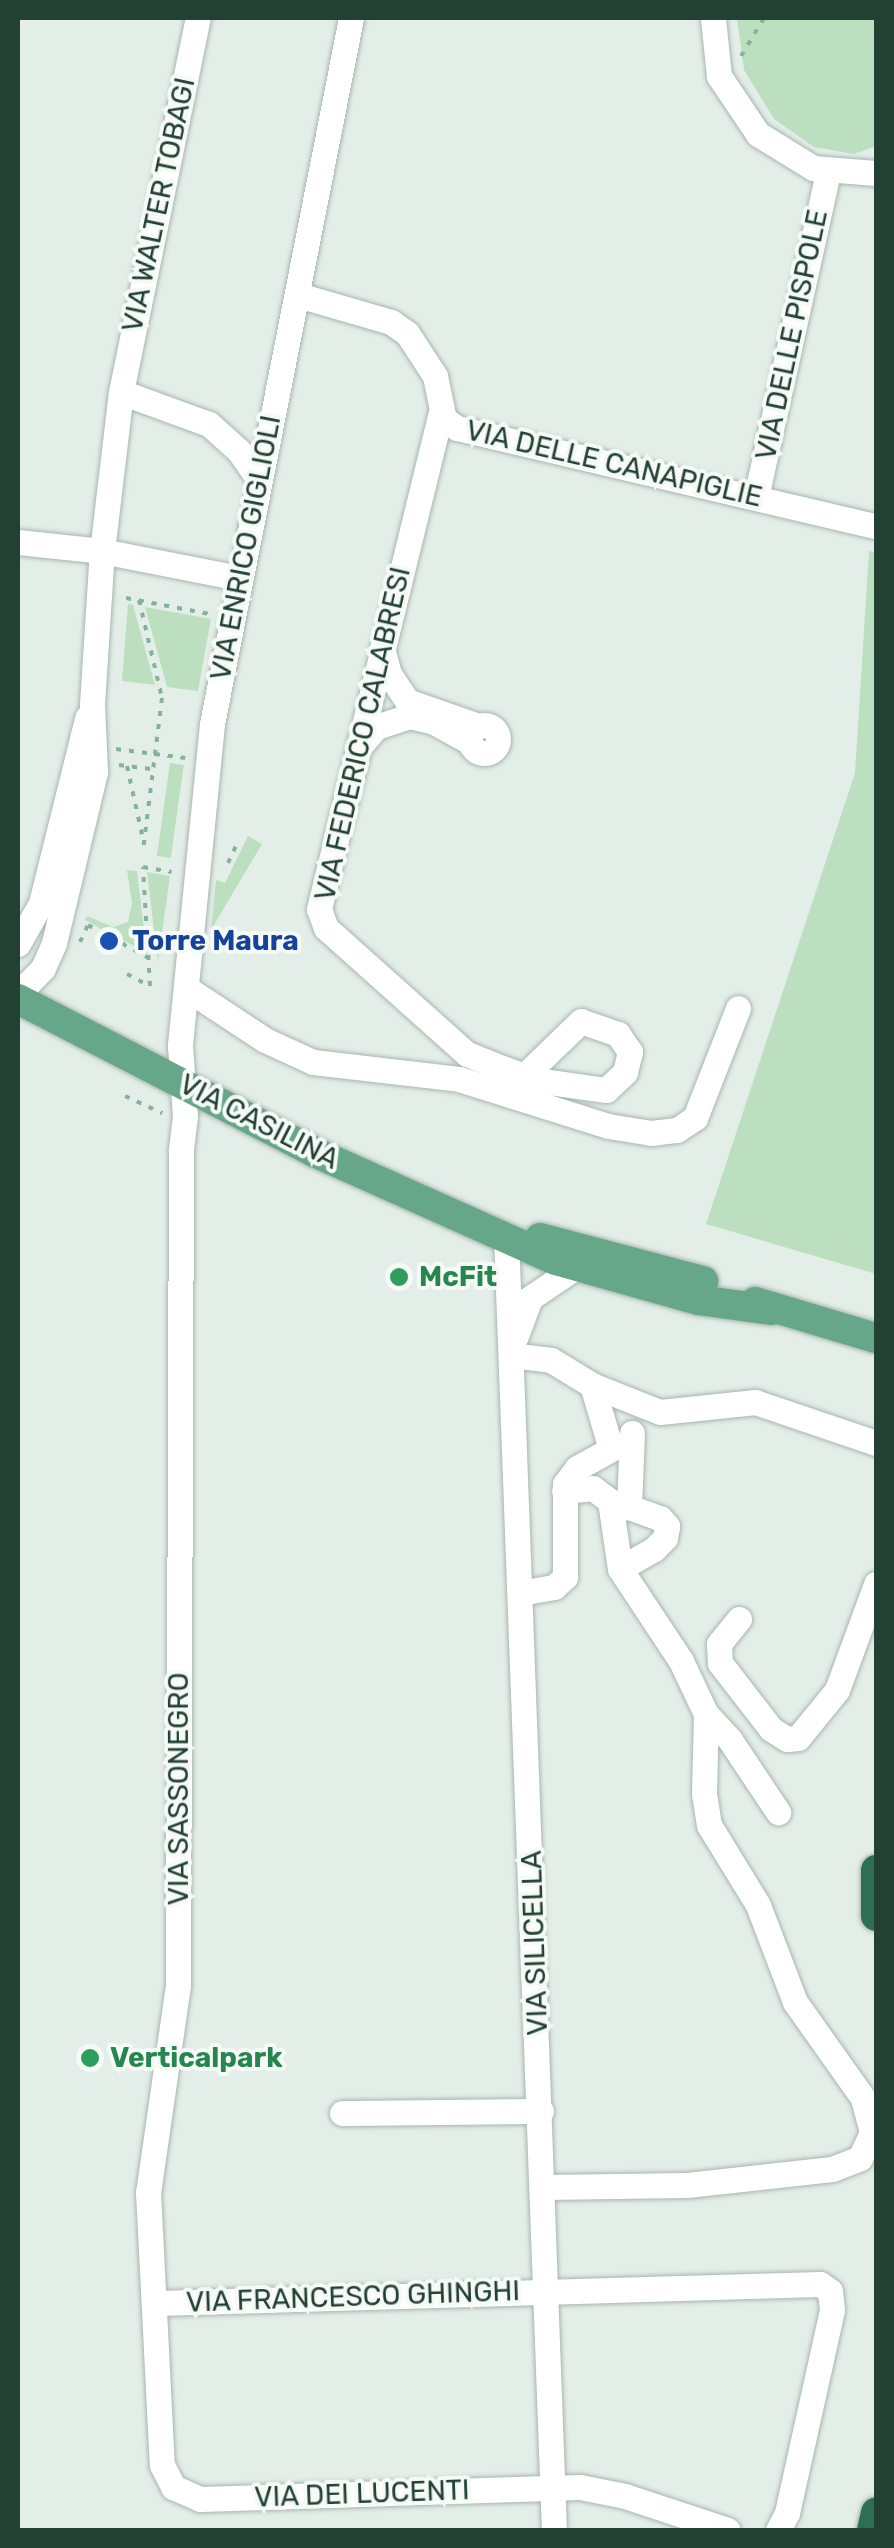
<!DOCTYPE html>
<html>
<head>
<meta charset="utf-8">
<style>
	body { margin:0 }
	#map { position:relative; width:894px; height:2548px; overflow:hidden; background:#e4eee8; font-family:Rubik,sans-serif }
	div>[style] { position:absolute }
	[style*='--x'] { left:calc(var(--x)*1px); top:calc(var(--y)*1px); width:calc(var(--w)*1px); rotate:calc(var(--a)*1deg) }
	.green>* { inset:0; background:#bce0bf; transform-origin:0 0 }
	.path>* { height:4px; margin-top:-2px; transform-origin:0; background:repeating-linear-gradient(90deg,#83b39b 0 5px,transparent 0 13px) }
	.roads { filter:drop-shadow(0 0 2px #a6b7ae) drop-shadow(0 0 2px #a6b7ae) }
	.minor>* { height:25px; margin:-12.5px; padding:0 12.5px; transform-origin:12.5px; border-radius:12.5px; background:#fff }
	.minor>.ring { margin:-12.5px; padding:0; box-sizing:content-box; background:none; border:25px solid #fff; border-radius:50% }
	.major>* { height:30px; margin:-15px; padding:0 15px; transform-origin:15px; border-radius:15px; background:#66a689 }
	.highway>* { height:30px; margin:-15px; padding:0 15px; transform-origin:15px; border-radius:15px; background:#2c6f55 }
	.dots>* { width:28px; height:28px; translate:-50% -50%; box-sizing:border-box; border:5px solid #f5faf6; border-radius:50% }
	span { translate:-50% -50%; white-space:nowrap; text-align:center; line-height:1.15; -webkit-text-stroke:8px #f5faf6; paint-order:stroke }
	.street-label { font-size:28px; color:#224133 }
	.transit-label { font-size:28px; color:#164399; font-weight:700 }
	.left { translate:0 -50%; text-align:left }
	.leisure-label { font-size:28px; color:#27864d; font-weight:700 }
	.frame { position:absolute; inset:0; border:20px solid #224133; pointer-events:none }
</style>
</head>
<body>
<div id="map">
	<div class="green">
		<div style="clip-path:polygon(737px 18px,876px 18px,876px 146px,854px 154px,814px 147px,774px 119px,744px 70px)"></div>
		<div style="clip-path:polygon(869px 551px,876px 552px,876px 1274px,706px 1224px,855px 773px)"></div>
		<div style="clip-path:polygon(128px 604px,133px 605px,155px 685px,122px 681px)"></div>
		<div style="clip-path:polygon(145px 607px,211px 619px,198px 691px,167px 687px)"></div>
		<div style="left:170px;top:763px;width:14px;height:94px;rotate:8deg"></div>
		<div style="clip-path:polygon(248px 836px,262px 844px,211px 930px,216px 880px,225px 883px)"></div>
		<div style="clip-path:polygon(127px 870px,137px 871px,147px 953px,85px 920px,87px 916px,113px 927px,128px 922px,132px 903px)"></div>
		<div style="clip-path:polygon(147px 872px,170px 876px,158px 962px)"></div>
	</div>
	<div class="path">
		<div style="--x:741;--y:56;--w:44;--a:-58.8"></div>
		<div style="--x:126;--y:598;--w:85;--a:10.9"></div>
		<div style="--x:139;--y:600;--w:101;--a:76.8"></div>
		<div style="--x:162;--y:698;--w:154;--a:97.1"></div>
		<div style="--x:116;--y:749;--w:70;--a:7.4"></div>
		<div style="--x:119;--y:765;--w:34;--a:7"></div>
		<div style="--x:127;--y:766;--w:75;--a:77.6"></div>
		<div style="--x:228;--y:863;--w:23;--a:-65"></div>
		<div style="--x:80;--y:942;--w:19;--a:-65"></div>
		<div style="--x:88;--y:925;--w:72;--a:28.4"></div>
		<div style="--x:127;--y:974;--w:26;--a:28"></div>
		<div style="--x:150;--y:986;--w:119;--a:-93.4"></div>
		<div style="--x:143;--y:867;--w:29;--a:10"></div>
		<div style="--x:125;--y:1096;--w:41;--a:24.7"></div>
	</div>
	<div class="roads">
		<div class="minor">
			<div style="--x:351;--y:18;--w:720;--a:101.14"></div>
			<div style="--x:212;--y:724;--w:323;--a:95.7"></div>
			<div style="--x:180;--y:1045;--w:71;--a:86"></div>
			<div style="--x:185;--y:1116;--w:35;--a:97"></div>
			<div style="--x:181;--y:1151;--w:834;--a:90.21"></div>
			<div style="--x:178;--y:1985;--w:209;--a:98.2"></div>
			<div style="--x:148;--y:2192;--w:273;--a:87.1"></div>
			<div style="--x:162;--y:2465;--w:25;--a:63"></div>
			<div style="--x:173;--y:2487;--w:30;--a:24"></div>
			<div style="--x:200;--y:2499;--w:380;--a:-1.8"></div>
			<div style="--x:580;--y:2487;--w:46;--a:11.3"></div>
			<div style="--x:625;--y:2496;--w:108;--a:18.3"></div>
			<div style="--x:713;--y:18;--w:58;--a:84.1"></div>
			<div style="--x:719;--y:76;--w:70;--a:56.1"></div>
			<div style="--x:758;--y:134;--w:65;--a:31.7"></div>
			<div style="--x:813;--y:168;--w:63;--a:4.5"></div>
			<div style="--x:298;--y:295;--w:97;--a:16.2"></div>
			<div style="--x:391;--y:322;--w:19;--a:35"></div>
			<div style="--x:407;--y:333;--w:51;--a:56.9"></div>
			<div style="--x:435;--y:376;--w:44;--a:78.2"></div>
			<div style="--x:444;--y:419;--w:16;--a:35"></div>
			<div style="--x:457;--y:428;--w:430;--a:13.2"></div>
			<div style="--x:121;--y:392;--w:94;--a:20"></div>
			<div style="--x:209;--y:424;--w:40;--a:42"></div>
			<div style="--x:239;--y:451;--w:33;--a:55"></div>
			<div style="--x:441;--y:412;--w:512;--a:103.79"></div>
			<div style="--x:319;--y:909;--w:20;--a:70"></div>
			<div style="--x:326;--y:928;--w:189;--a:41.8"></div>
			<div style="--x:467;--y:1054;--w:41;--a:21.5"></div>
			<div style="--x:505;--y:1069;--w:20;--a:20"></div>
			<div style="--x:524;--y:1076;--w:6;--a:18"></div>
			<div style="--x:530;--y:1078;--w:12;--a:14"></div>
			<div style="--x:542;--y:1081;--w:65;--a:8"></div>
			<div style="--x:606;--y:1090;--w:26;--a:-43"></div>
			<div style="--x:625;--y:1072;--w:21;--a:-76"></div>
			<div style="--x:630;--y:1052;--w:22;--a:-124"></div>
			<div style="--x:618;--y:1034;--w:39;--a:-161"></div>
			<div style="--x:581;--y:1021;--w:79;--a:136"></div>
			<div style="--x:756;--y:497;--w:333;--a:-77.5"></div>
			<div style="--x:18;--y:542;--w:84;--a:6.1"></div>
			<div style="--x:102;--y:551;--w:141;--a:11.1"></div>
			<div style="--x:382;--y:648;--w:27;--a:75"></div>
			<div style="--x:389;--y:674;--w:32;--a:56"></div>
			<div style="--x:407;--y:701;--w:75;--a:19.4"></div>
			<div class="ring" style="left:470px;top:725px;width:3px;height:3px"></div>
			<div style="--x:358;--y:748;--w:28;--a:-49"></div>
			<div style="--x:376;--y:727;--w:35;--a:-18"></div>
			<div style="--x:409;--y:716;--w:26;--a:13"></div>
			<div style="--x:434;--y:722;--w:41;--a:29.1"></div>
			<div style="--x:18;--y:944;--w:47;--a:-60.7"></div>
			<div style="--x:41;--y:903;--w:191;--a:-76"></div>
			<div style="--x:186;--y:988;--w:95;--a:33.4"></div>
			<div style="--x:265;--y:1040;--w:53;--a:24.6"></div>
			<div style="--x:313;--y:1062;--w:147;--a:6.6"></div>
			<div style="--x:459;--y:1079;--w:156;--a:17.5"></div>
			<div style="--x:608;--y:1126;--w:44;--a:9.2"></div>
			<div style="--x:651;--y:1133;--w:26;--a:-7"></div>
			<div style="--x:677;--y:1130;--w:22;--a:-34"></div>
			<div style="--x:695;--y:1118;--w:118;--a:-68.6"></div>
			<div style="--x:18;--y:994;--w:36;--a:-46"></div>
			<div style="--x:43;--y:968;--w:27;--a:-66"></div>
			<div style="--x:54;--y:943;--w:176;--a:-76.5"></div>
			<div style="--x:95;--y:772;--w:68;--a:-92.5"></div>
			<div style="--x:92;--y:704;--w:153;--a:-86.3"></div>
			<div style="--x:102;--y:551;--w:160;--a:-83.2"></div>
			<div style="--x:121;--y:392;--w:382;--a:-78.4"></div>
			<div style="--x:506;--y:1235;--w:1296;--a:87.88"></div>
			<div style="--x:516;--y:1336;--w:40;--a:-69.8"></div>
			<div style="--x:530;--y:1298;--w:55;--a:-34"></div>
			<div style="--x:511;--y:1355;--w:40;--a:7.1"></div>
			<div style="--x:551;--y:1360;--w:48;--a:31.4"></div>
			<div style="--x:592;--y:1385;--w:73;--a:21.7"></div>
			<div style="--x:660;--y:1412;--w:96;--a:-6"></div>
			<div style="--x:755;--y:1402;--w:128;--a:18.7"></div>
			<div style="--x:629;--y:1507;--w:74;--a:-87.7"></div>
			<div style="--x:613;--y:1509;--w:16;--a:-7"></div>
			<div style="--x:629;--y:1507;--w:33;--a:20"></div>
			<div style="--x:660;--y:1518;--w:11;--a:49"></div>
			<div style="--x:667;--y:1526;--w:12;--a:99"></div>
			<div style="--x:665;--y:1538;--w:16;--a:135"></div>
			<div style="--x:654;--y:1549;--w:39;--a:150"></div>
			<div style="--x:520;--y:1593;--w:35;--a:-10"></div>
			<div style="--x:554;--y:1587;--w:15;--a:-42"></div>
			<div style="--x:565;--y:1577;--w:93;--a:-90"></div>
			<div style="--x:565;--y:1484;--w:20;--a:-53"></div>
			<div style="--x:577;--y:1468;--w:39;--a:-29"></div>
			<div style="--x:611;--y:1449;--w:67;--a:-106.5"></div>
			<div style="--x:739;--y:1619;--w:32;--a:129"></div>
			<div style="--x:719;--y:1644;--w:19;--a:87"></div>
			<div style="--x:720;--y:1663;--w:83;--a:52.3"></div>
			<div style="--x:771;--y:1729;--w:19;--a:32"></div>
			<div style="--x:787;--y:1739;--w:11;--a:-5"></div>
			<div style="--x:798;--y:1738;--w:62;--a:-50.9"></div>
			<div style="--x:837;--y:1690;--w:113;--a:-69.8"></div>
			<div style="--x:706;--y:1714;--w:35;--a:47"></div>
			<div style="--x:730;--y:1740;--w:87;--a:56.3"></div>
			<div style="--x:342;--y:2113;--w:199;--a:-0.6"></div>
			<div style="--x:544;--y:2187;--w:143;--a:-0.8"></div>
			<div style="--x:687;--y:2185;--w:146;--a:-6.3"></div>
			<div style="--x:832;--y:2169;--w:30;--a:-21"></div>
			<div style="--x:860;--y:2158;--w:29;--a:-65"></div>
			<div style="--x:872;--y:2132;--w:35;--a:-105"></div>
			<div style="--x:863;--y:2098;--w:118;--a:-125.3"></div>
			<div style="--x:795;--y:2002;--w:104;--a:-110.9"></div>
			<div style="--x:758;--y:1905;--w:94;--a:-121.5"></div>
			<div style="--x:709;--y:1825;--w:31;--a:-99"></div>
			<div style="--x:704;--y:1794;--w:80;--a:-88.6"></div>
			<div style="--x:706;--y:1714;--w:59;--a:-115.3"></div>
			<div style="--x:681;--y:1661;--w:110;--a:-123.5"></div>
			<div style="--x:620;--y:1569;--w:69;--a:-98.4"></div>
			<div style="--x:610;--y:1501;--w:21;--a:-143"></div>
			<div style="--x:593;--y:1488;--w:29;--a:174"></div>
			<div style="--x:157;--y:2303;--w:663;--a:-1.64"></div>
			<div style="--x:820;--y:2284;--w:12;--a:35"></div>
			<div style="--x:830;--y:2291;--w:19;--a:84"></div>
			<div style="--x:832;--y:2310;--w:208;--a:102.5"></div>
			<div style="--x:787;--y:2513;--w:19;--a:118"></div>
		</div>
		<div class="major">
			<div style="--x:18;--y:999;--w:333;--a:27.3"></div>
			<div style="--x:314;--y:1152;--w:265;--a:24.1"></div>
			<div style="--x:556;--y:1260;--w:148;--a:15.7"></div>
			<div style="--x:698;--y:1300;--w:75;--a:7.7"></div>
			<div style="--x:540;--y:1238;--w:169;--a:14.8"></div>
			<div style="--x:755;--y:1302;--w:126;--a:16.6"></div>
		</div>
		<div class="highway">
			<div style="--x:876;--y:1870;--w:46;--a:90"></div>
			<div style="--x:872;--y:2530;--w:18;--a:-77"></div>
		</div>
	</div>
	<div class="dots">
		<div style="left:109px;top:941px;background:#1a4fb4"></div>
		<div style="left:399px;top:1277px;background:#2e9e5b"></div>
		<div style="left:90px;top:2058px;background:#2e9e5b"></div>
	</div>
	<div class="street-label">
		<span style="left:159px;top:205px;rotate:-78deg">VIA WALTER TOBAGI</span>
		<span style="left:792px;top:335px;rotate:-78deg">VIA DELLE PISPOLE</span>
		<span style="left:614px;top:464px;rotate:13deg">VIA DELLE CANAPIGLIE</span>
		<span style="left:246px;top:548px;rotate:-79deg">VIA ENRICO GIGLIOLI</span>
		<span style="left:363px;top:734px;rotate:-77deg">VIA FEDERICO CALABRESI</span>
		<span style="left:259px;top:1122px;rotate:27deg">VIA CASILINA</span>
		<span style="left:179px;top:1789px;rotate:-90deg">VIA SASSONEGRO</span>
		<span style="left:535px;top:1943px;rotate:-92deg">VIA SILICELLA</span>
		<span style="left:353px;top:2297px;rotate:-2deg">VIA FRANCESCO GHINGHI</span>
		<span style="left:362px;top:2494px;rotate:-2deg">VIA DEI LUCENTI</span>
	</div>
	<div class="transit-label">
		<span class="left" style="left:132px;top:941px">Torre Maura</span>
	</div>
	<div class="leisure-label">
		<span class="left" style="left:419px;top:1277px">McFit</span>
		<span class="left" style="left:110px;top:2058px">Verticalpark</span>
	</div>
	<div class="frame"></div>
</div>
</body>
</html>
